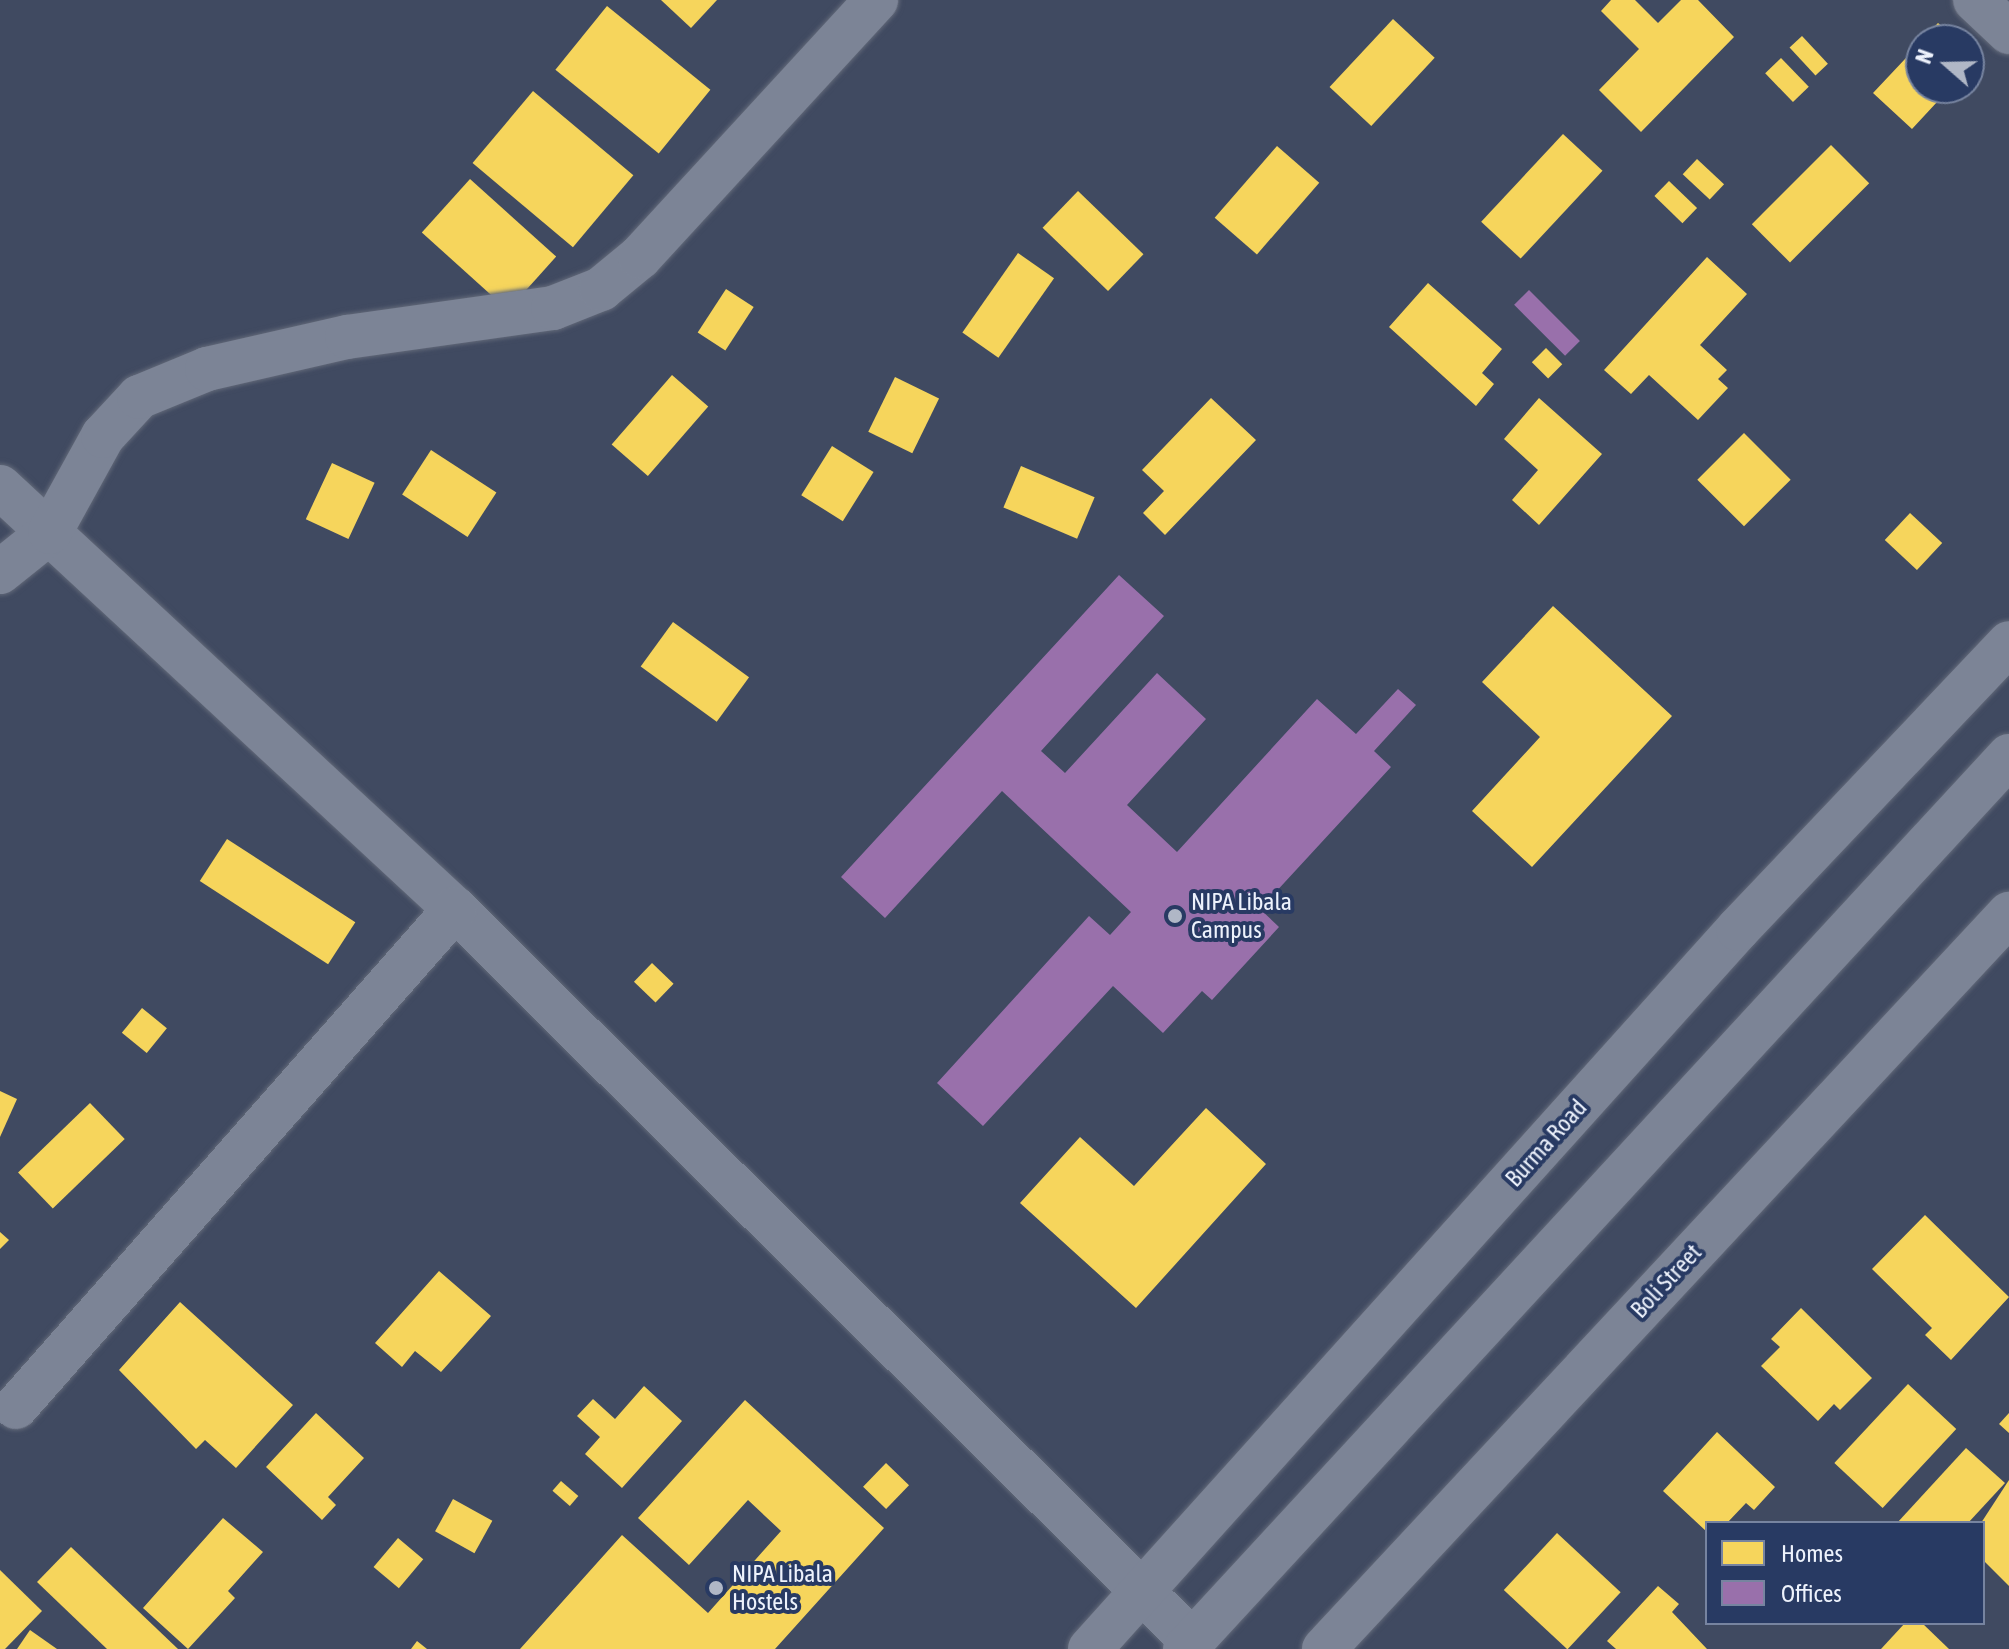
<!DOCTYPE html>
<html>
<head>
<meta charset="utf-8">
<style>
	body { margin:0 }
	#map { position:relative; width:2009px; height:1649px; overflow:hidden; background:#404a61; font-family:"Asap Condensed",sans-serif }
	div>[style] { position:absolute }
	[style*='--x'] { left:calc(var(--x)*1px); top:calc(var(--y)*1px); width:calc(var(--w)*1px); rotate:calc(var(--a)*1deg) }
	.homes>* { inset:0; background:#f6d55c; transform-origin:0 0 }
	.offices>* { inset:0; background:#9970ab; transform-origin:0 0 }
	.roads { filter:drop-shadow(0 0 2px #616878) drop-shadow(0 0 2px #616878) }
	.minor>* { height:44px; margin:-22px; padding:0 22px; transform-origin:22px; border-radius:22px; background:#7c8496 }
	.secondary>* { height:44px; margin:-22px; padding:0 22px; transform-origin:22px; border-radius:22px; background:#7c8496 }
	.dots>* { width:22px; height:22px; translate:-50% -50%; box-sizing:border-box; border:4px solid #283a63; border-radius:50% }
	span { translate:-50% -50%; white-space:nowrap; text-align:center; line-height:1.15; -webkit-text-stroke:8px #283a63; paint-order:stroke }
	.poi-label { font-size:24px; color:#edf2fc }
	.left { translate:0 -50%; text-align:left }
	.street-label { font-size:24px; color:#edf2fc }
	.legend { position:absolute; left:1705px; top:1521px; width:280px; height:104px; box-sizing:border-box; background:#283a63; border:2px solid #7784a0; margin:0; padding:10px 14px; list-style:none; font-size:24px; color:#edf2fc }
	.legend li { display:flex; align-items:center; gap:16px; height:40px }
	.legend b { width:40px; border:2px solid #7784a0 }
	.north { position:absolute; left:1905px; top:24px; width:80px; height:80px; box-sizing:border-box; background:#283a63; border:2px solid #7784a0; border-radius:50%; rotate:290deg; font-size:22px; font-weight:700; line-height:32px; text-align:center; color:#edf2fc }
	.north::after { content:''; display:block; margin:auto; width:28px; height:36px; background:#b0b7c6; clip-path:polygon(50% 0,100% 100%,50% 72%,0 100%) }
</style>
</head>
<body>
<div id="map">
	<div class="homes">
		<div style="clip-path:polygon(661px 0,717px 0,691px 28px)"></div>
		<div style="clip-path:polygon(1611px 0,1635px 0,1658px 23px,1681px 0,1698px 0,1734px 37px,1641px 132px,1599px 90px,1639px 49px,1601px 11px)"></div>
		<div style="left:607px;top:6px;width:133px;height:82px;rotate:39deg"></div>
		<div style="left:1393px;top:19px;width:57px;height:93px;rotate:43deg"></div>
		<div style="clip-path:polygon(1938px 23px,1957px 40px,1922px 40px)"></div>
		<div style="left:1802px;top:36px;width:38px;height:17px;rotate:47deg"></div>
		<div style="clip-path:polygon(1921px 42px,1921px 88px,1950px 88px,1912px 129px,1873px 93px)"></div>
		<div style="clip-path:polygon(1969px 51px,1977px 58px,1969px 67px)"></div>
		<div style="left:1781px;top:58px;width:40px;height:22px;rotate:46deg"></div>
		<div style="left:533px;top:91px;width:131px;height:94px;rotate:40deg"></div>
		<div style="left:1563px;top:134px;width:54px;height:120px;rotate:43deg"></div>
		<div style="left:1831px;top:145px;width:54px;height:112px;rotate:45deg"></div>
		<div style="left:1277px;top:146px;width:56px;height:95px;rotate:41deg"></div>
		<div style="left:1697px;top:159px;width:37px;height:21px;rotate:43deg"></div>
		<div style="left:470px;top:179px;width:116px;height:72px;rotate:42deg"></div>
		<div style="left:1669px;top:181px;width:39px;height:21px;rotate:44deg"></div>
		<div style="left:1078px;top:191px;width:91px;height:51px;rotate:44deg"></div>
		<div style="left:1018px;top:253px;width:44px;height:97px;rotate:35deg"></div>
		<div style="clip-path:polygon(1707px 257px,1747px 294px,1700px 345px,1727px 370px,1718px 379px,1728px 388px,1698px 420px,1649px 375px,1631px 394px,1604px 370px)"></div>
		<div style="clip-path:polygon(1428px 283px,1502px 349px,1482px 373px,1494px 384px,1476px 406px,1389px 327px)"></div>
		<div style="left:726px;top:289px;width:33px;height:52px;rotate:33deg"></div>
		<div style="left:1546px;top:348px;width:23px;height:20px;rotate:45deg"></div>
		<div style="left:672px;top:375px;width:48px;height:92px;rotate:41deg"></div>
		<div style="left:895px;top:377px;width:49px;height:61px;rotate:26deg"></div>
		<div style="clip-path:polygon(1211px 398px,1256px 440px,1165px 535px,1143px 513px,1164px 491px,1142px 470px)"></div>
		<div style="clip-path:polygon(1539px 398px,1602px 454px,1539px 525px,1512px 500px,1538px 470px,1504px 439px)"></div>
		<div style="left:1744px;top:433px;width:66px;height:66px;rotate:45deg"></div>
		<div style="left:832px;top:446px;width:49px;height:58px;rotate:32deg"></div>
		<div style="left:431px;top:450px;width:78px;height:53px;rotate:33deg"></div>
		<div style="left:332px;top:463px;width:47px;height:62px;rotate:25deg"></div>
		<div style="left:1021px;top:466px;width:80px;height:45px;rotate:23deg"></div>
		<div style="left:1910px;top:513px;width:44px;height:37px;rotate:43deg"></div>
		<div style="clip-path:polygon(1553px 606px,1672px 716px,1532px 867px,1472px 811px,1540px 737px,1482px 682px)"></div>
		<div style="left:673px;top:622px;width:94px;height:55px;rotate:36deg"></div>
		<div style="left:227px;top:839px;width:153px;height:50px;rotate:33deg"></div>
		<div style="left:652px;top:963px;width:30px;height:26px;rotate:44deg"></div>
		<div style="left:142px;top:1008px;width:32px;height:32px;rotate:39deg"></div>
		<div style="clip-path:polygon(0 1091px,17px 1099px,0 1137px)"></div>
		<div style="left:90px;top:1103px;width:50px;height:100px;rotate:46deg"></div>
		<div style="clip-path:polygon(1206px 1108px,1266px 1164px,1136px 1308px,1020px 1203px,1080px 1137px,1134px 1186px)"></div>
		<div style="clip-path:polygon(1925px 1215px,2009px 1297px,1951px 1360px,1925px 1335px,1932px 1328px,1872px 1269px)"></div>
		<div style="clip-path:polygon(0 1232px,9px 1240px,0 1249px)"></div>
		<div style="clip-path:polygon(439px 1271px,491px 1316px,441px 1372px,415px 1351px,402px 1367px,375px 1343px)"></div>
		<div style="clip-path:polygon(180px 1302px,293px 1405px,236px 1468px,205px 1440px,196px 1449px,119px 1370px)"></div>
		<div style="clip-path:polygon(1801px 1308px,1872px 1378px,1840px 1410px,1834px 1404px,1818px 1421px,1761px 1366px,1780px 1347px,1771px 1339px)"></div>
		<div style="left:1908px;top:1384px;width:66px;height:108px;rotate:43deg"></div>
		<div style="clip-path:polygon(644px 1386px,682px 1421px,622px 1488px,585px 1454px,600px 1437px,577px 1416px,593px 1399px,615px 1419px)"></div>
		<div style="clip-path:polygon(745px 1400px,884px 1528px,775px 1649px,520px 1649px,622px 1535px,708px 1613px,781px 1531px,748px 1500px,689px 1565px,638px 1518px)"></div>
		<div style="clip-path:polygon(316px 1413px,364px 1458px,328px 1497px,336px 1505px,322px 1520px,266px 1467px)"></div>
		<div style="clip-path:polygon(2009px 1413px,2009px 1433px,1999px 1424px)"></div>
		<div style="clip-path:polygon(1717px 1432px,1775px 1487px,1754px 1510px,1746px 1503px,1727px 1523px,1707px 1523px,1707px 1532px,1663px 1491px)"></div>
		<div style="clip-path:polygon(1966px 1448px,2005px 1483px,1968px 1523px,1897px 1523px)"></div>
		<div style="left:886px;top:1463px;width:32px;height:33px;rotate:44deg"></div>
		<div style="clip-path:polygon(2009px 1480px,2009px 1586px,1983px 1560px,1981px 1523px)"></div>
		<div style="left:561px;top:1481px;width:23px;height:13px;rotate:41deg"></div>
		<div style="left:453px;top:1499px;width:45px;height:37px;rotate:29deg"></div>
		<div style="clip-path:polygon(223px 1518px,263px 1552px,228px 1591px,235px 1598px,188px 1649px,143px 1608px)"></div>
		<div style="left:1557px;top:1533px;width:87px;height:78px;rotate:43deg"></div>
		<div style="left:398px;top:1538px;width:33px;height:38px;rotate:40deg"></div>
		<div style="clip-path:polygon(71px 1547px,178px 1649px,107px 1649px,37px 1582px)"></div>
		<div style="clip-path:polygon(0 1570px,42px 1611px,5px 1649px,0 1649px)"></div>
		<div style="clip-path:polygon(1658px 1586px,1679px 1604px,1672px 1612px,1707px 1649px,1616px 1649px,1607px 1641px)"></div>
		<div style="clip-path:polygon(1905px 1623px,1922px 1623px,1949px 1649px,1881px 1649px)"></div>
		<div style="clip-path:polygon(30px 1630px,57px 1649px,17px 1649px)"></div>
		<div style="clip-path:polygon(417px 1641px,427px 1649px,411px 1649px)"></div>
	</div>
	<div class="offices">
		<div style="left:1529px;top:290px;width:72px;height:21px;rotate:45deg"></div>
		<div style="clip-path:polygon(1119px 575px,1164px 616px,1041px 751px,1065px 773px,1157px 673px,1206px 719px,1127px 805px,1177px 852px,1317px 699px,1356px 734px,1398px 689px,1416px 705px,1374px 751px,1391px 767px,1260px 909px,1279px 927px,1212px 1000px,1202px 991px,1163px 1033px,1113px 986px,983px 1126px,937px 1083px,1089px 916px,1110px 935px,1131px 912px,1002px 791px,885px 918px,841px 877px)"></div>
	</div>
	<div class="roads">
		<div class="minor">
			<div style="--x:1975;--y:0;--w:47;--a:43.3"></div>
			<div style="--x:0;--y:487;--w:621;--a:42.85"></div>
			<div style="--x:455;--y:909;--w:1039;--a:44.8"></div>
			<div style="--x:0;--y:572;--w:64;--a:-38.7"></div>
			<div style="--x:50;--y:532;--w:110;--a:-61.1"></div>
			<div style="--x:103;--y:436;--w:53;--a:-47.3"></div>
			<div style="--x:139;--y:397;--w:74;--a:-22.4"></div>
			<div style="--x:207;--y:369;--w:144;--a:-12.9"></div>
			<div style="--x:347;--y:337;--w:208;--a:-8"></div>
			<div style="--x:553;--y:308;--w:52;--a:-21.6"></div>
			<div style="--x:601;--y:289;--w:50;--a:-39.4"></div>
			<div style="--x:640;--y:257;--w:349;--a:-47.4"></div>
			<div style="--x:16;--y:1407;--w:664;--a:-48.6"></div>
			<div style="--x:1324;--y:1649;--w:1005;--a:-47.02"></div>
		</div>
		<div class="secondary">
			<div style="--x:1090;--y:1649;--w:969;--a:-48.01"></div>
			<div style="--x:1738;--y:929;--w:394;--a:-46.5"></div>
			<div style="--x:1185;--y:1649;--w:1215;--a:-47.3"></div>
		</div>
	</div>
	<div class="dots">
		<div style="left:1175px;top:916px;background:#b0b7c6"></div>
		<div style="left:716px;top:1588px;background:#b0b7c6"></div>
	</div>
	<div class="poi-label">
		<span class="left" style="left:1191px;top:916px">NIPA Libala<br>Campus</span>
		<span class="left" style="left:732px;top:1588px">NIPA Libala<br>Hostels</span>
	</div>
	<div class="street-label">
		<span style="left:1546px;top:1143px;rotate:-48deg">Burma Road</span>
		<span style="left:1666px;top:1281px;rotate:-47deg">Boli Street</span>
	</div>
	<ul class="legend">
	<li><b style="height:22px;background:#f6d55c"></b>Homes</li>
	<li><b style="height:22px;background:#9970ab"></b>Offices</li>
	</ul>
	<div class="north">N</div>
</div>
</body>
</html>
